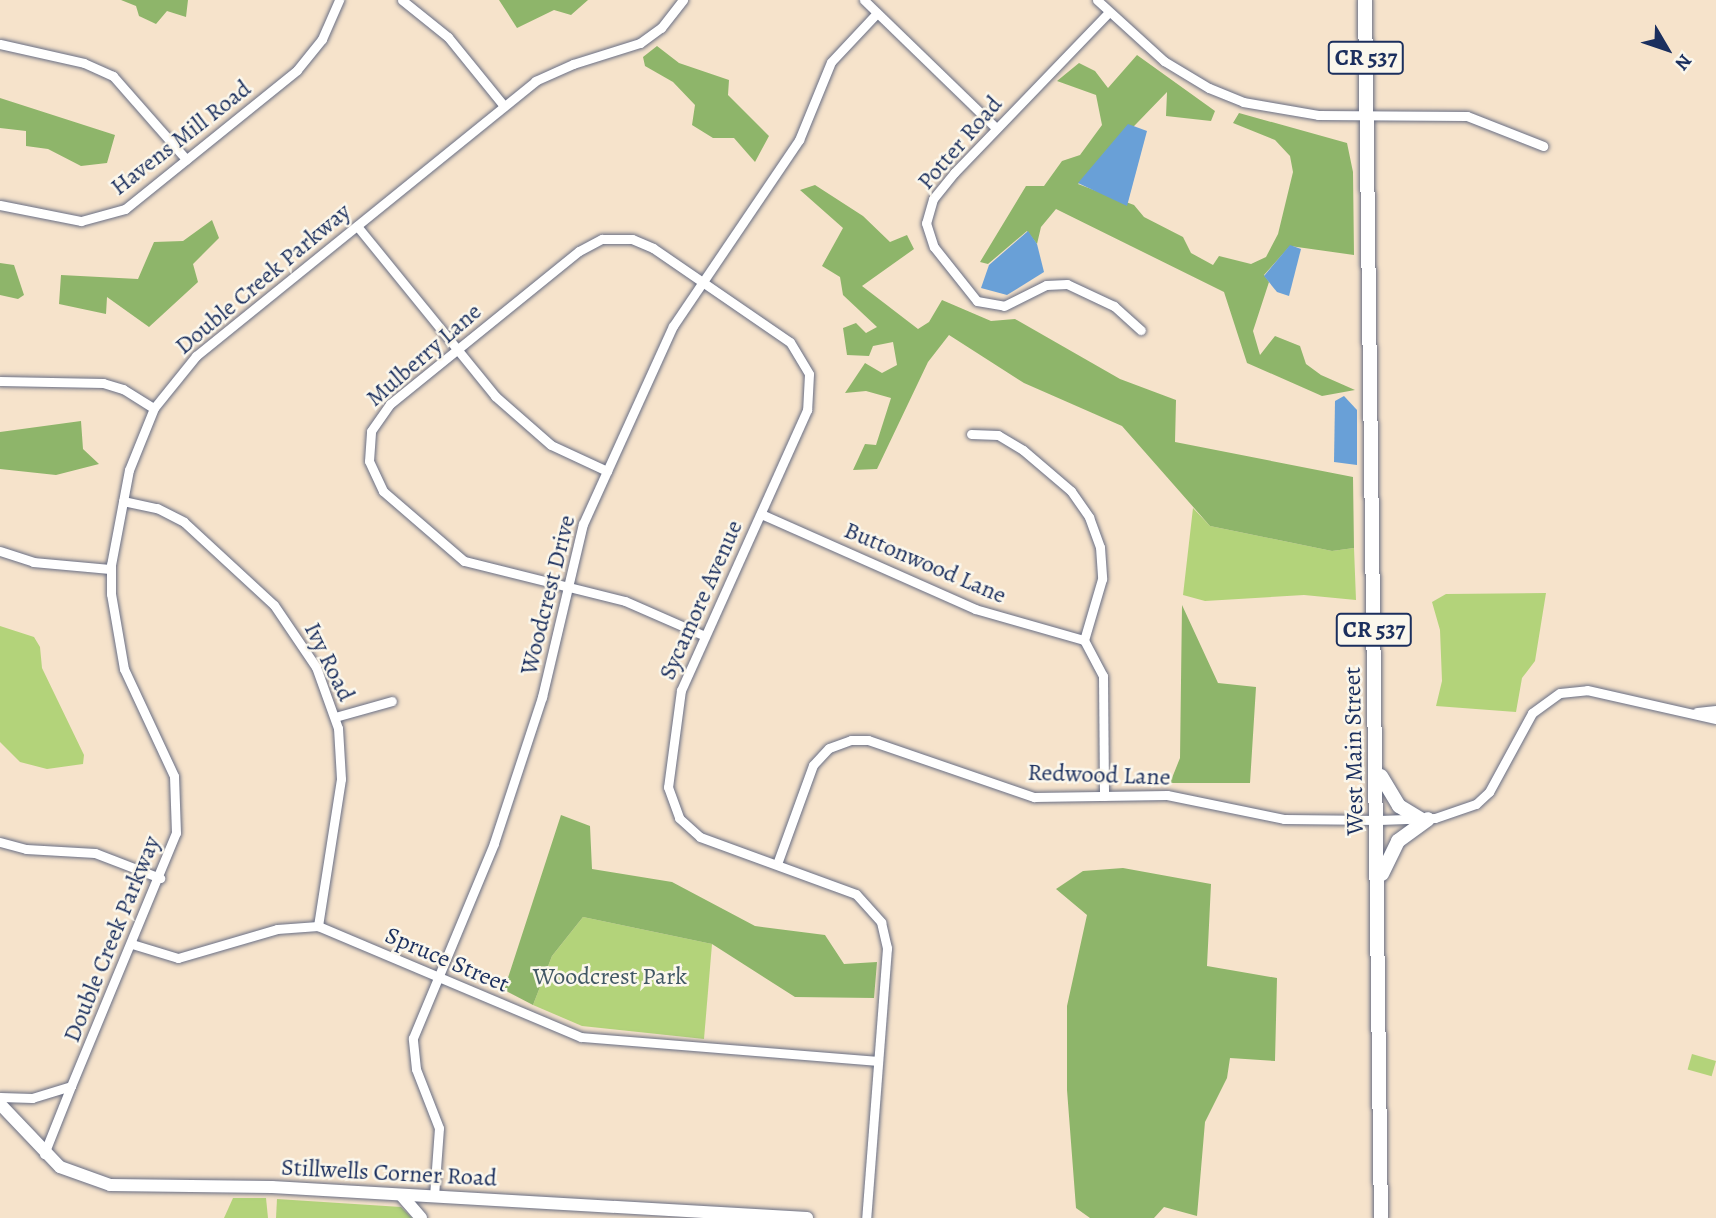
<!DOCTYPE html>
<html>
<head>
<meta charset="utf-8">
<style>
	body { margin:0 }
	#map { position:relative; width:1716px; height:1218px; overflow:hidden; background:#f6e3cb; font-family:Alegreya,serif }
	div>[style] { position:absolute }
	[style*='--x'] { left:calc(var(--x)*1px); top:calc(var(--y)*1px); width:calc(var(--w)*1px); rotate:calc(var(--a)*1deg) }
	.green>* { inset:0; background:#b3d37a; transform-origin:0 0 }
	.forest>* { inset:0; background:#8eb56a }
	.water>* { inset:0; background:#69a0d7 }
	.roads { filter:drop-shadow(0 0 2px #686e84) drop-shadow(0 0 2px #686e84) }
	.minor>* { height:9px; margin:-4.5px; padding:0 4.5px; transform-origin:4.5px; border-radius:4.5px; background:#fff }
	.tertiary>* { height:12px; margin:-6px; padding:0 6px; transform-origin:6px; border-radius:6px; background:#fff }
	.primary>* { height:14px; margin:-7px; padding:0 7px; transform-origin:7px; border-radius:7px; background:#fff }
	span { translate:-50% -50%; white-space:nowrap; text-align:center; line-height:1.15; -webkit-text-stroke:5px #fbf7ec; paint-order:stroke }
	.shield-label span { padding:2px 5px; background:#fbf7ec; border:2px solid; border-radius:5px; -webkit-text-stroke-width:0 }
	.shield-label { font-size:23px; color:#1b2f5e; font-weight:700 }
	.street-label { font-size:24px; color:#1b2f5e }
	.park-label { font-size:24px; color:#415865 }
	.north { position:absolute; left:1632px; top:14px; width:70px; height:70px; -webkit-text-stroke:5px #fbf7ec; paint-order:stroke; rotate:129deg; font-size:19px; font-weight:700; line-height:28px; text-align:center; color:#1b2f5e }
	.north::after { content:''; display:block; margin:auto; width:24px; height:32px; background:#1b2f5e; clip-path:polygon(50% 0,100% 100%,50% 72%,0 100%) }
</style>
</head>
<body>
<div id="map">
	<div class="green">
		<div style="clip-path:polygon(1193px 508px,1210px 526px,1332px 551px,1354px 548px,1356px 600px,1304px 595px,1205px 601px,1183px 595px)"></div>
		<div style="clip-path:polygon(1546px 593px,1535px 661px,1522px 678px,1516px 712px,1436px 706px,1442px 681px,1440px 630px,1432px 602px,1446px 594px)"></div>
		<div style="clip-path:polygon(0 626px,34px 637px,40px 647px,42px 668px,84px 755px,83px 764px,47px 769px,20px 762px,0 742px)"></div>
		<div style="clip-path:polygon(583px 917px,712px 944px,704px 1039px,582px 1026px,533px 1005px,552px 956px)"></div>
		<div style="left:1692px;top:1054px;width:25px;height:16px;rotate:16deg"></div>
		<div style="clip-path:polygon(233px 1198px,266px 1198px,268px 1218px,224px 1218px)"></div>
		<div style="clip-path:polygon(277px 1199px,401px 1207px,412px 1218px,276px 1218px)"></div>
	</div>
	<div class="forest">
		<div style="clip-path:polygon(121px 0,188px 0,186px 17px,167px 11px,156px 24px,139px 16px,136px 6px)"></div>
		<div style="clip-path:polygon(499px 0,588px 0,571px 15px,554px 10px,517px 28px)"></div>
		<div style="clip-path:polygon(657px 46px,679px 63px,729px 80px,728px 95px,769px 136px,755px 162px,734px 138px,713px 138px,692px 125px,695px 105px,673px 82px,645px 66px,643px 57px)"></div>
		<div style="clip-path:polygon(1137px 55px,1215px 111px,1211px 121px,1166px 116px,1167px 92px,1078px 184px,1134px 205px,1144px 217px,1183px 237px,1191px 253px,1213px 265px,1219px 256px,1251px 264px,1266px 257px,1278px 234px,1293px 172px,1290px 156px,1275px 140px,1233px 123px,1239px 113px,1347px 143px,1353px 172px,1354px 255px,1290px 246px,1264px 275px,1269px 282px,1253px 331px,1260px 355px,1275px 336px,1300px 346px,1306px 364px,1321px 375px,1355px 390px,1322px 396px,1247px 363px,1224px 292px,1056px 209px,1041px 227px,1037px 244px,1027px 231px,988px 264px,980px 262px,1026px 186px,1044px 186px,1062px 161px,1080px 155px,1102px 125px,1096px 95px,1057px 81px,1079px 63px,1095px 71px,1108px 88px)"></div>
		<div style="clip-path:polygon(0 98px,115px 135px,107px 163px,81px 166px,48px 149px,26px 146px,26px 131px,0 128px)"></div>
		<div style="clip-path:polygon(815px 185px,863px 216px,890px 242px,907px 235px,914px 249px,862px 286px,918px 329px,929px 322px,942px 300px,991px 321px,1015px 319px,1120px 379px,1176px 400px,1175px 442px,1353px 477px,1354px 548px,1332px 551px,1210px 526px,1122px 426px,1024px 383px,949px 335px,928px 362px,877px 469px,853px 470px,865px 444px,876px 445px,891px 398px,866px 391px,845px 393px,865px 363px,882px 373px,897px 365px,893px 342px,873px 346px,869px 356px,847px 355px,843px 328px,856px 323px,866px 333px,877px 327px,843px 295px,840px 277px,822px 266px,843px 228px,800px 190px)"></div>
		<div style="clip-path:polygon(212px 220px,219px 238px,193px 264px,198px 282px,149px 327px,107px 297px,106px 314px,59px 304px,61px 275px,138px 279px,154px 242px,183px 241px)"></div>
		<div style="clip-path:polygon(0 263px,14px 265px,24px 295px,18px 299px,0 295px)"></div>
		<div style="clip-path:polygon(81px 421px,83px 449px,99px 464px,56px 475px,0 469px,0 432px)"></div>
		<div style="clip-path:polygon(1182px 605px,1218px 683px,1256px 687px,1250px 783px,1170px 783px,1180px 758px)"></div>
		<div style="clip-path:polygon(561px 815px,590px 826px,592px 869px,672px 882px,755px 926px,825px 935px,844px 964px,877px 962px,874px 998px,795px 997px,712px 944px,583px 917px,552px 956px,533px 1005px,504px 990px)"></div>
		<div style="clip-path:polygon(1123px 868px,1211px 884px,1207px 966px,1277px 978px,1275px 1061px,1230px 1058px,1227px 1078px,1205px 1122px,1197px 1216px,1164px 1207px,1154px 1218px,1090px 1218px,1076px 1208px,1067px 1090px,1067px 1006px,1087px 915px,1056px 889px,1083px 871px)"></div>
	</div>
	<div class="water">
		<div style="clip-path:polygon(1128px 124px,1147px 131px,1127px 206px,1078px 183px)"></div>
		<div style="clip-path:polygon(1028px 231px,1037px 244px,1044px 272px,1007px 295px,981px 288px,989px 265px)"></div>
		<div style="clip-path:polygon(1290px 245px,1301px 249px,1289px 296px,1277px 292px,1264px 276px)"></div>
		<div style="clip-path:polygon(1344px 396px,1357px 410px,1357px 465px,1334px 462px,1335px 401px)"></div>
	</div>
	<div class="roads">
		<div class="minor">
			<div style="--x:402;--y:0;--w:59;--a:38.8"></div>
			<div style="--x:448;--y:37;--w:89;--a:50.9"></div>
			<div style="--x:864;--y:0;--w:184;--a:44.1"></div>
			<div style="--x:1097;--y:0;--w:91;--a:42.3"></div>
			<div style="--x:1164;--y:61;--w:52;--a:31"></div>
			<div style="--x:1209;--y:88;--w:37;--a:22"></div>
			<div style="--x:1243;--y:102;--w:76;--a:9.8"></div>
			<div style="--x:1318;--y:115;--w:149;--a:0.4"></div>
			<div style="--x:1467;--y:116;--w:82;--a:21.5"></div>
			<div style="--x:1109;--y:12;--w:223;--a:133.9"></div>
			<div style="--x:954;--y:173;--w:33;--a:129"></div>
			<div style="--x:933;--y:199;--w:25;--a:106"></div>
			<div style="--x:926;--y:223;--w:25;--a:72"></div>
			<div style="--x:934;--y:247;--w:69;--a:51.5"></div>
			<div style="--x:977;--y:301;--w:27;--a:10"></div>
			<div style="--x:1004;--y:306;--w:47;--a:-26.6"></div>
			<div style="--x:1046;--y:285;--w:21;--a:-3"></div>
			<div style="--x:1067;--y:284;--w:52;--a:25.1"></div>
			<div style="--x:1114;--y:306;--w:36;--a:42"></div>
			<div style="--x:0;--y:44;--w:86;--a:12.7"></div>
			<div style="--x:84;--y:63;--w:32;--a:24"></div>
			<div style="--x:113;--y:76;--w:111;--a:48.7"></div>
			<div style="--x:0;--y:205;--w:83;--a:11.2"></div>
			<div style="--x:81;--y:221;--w:46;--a:-15.3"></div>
			<div style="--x:125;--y:209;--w:221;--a:-38.9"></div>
			<div style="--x:297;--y:70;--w:40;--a:-51"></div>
			<div style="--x:322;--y:39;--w:43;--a:-66.4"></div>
			<div style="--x:357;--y:226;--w:219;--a:50.9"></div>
			<div style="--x:495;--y:396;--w:74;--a:41.2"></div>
			<div style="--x:551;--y:445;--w:62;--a:24.9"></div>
			<div style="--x:0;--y:381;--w:103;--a:1.1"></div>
			<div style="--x:103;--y:383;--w:21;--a:17"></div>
			<div style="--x:123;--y:389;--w:36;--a:32"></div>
			<div style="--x:971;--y:434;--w:27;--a:2"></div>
			<div style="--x:998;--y:435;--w:29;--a:31"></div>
			<div style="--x:1023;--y:450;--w:63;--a:40.5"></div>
			<div style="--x:1071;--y:491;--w:32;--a:55"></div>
			<div style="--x:1089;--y:517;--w:32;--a:70"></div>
			<div style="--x:1100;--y:547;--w:32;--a:86"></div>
			<div style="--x:1102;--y:579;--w:64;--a:106.4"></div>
			<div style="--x:123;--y:501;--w:35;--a:12"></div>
			<div style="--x:157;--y:508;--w:30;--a:27"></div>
			<div style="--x:184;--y:522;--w:122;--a:42.7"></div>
			<div style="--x:274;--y:605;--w:75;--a:55.9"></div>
			<div style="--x:316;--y:667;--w:65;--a:70.2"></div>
			<div style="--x:338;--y:728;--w:51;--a:86.6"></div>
			<div style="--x:341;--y:779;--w:149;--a:98.9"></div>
			<div style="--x:761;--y:514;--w:234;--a:23.9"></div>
			<div style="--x:975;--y:609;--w:113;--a:15.9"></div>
			<div style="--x:1084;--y:640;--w:41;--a:62.2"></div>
			<div style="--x:1103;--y:676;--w:120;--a:89.5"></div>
			<div style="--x:0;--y:551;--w:35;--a:18"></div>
			<div style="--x:33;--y:562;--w:77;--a:5.2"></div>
			<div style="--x:705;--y:636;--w:87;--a:-156.4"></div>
			<div style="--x:625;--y:601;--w:166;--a:-166"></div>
			<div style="--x:464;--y:561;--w:107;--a:-139.2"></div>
			<div style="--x:383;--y:491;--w:33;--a:-115"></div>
			<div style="--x:369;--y:461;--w:30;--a:-86"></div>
			<div style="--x:371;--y:431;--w:33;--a:-55"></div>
			<div style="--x:390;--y:404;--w:243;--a:-39"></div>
			<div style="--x:579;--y:251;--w:26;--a:-28"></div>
			<div style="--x:602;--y:239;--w:30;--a:0"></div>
			<div style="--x:632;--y:239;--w:23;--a:23"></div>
			<div style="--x:653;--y:248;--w:166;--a:34.5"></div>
			<div style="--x:790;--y:342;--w:37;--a:59"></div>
			<div style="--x:809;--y:374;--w:36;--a:93"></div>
			<div style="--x:807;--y:410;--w:307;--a:114.2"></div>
			<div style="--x:681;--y:690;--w:98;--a:97.6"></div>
			<div style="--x:668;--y:787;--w:33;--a:70"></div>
			<div style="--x:679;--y:818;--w:28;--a:42"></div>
			<div style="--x:700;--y:837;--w:166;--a:20.1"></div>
			<div style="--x:856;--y:894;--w:38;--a:48"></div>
			<div style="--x:881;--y:922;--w:27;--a:77"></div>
			<div style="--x:887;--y:948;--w:271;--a:94.4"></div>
			<div style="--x:1697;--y:712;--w:19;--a:-6"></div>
			<div style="--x:335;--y:717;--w:59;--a:-15.7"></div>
			<div style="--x:0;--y:842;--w:27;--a:15"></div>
			<div style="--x:26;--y:849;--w:69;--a:3.3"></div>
			<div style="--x:95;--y:853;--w:70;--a:21"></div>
			<div style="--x:777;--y:864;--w:105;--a:-70"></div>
			<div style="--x:813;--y:765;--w:23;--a:-47"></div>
			<div style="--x:829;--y:748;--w:23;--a:-20"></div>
			<div style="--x:851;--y:740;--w:17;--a:0"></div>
			<div style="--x:868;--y:740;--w:176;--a:19"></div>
			<div style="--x:1034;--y:797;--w:133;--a:-0.9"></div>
			<div style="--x:1167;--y:795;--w:119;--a:11.6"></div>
			<div style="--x:1284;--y:819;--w:95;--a:0.6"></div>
			<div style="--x:1379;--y:820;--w:56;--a:-2"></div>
			<div style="--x:1435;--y:818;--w:43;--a:-18.9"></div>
			<div style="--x:1476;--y:804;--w:18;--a:-43"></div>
			<div style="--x:1489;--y:792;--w:90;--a:-61.4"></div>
			<div style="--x:1532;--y:713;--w:34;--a:-36"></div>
			<div style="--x:1560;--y:693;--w:27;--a:-6"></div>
			<div style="--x:1587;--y:690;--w:132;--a:12.7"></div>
			<div style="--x:132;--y:944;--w:48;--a:16.9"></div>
			<div style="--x:178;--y:958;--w:103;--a:-16.3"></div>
			<div style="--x:277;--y:929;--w:41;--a:-4.2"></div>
			<div style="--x:318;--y:926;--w:285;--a:22.9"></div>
			<div style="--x:581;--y:1037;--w:297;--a:4.6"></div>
			<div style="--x:0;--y:1097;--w:32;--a:2"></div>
			<div style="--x:32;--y:1098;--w:41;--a:-17.1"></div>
			<div style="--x:71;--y:1086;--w:274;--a:-67.5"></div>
			<div style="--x:176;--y:833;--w:57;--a:-92"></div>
			<div style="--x:174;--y:776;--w:118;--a:-115"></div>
			<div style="--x:124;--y:669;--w:76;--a:-99.8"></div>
			<div style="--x:111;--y:594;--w:29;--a:-90"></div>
			<div style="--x:111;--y:565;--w:97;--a:-79.3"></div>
			<div style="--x:129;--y:470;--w:67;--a:-68"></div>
			<div style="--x:154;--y:408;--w:67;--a:-51.1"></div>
			<div style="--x:196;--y:356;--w:437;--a:-39"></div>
			<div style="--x:535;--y:81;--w:42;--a:-24.1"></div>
			<div style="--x:573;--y:64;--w:70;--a:-17.4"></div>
			<div style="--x:640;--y:43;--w:26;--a:-36"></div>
			<div style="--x:661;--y:28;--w:36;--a:-52"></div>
			<div style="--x:44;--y:1154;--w:73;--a:-68.3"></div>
			<div style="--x:434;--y:1196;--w:68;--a:-85.8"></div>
			<div style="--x:439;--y:1128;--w:63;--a:-111.3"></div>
			<div style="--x:416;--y:1069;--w:31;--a:-96"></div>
			<div style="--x:413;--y:1038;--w:211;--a:-67.4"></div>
			<div style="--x:494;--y:843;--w:154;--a:-71.8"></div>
			<div style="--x:542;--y:697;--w:178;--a:-76.7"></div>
			<div style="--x:583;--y:524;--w:217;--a:-65.6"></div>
			<div style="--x:673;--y:326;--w:225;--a:-55.9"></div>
			<div style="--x:799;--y:140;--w:84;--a:-67.7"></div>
			<div style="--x:831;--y:62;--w:67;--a:-46.8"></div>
		</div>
		<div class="tertiary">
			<div style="--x:0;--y:1104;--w:87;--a:46.4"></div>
			<div style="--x:60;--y:1167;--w:53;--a:19.8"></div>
			<div style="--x:110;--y:1185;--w:162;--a:0.7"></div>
			<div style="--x:272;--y:1187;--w:536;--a:3.32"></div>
			<div style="--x:402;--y:1196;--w:29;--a:49"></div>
		</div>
		<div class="primary">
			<div style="--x:1365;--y:0;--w:1218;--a:89.25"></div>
			<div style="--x:1381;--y:776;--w:35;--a:59"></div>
			<div style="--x:1399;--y:806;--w:26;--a:31"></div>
			<div style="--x:1382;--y:874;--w:37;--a:-64"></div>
			<div style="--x:1398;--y:841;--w:37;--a:-36"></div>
		</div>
	</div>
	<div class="shield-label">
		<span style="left:1366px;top:58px">CR 537</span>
		<span style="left:1374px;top:630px">CR 537</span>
	</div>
	<div class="street-label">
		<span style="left:181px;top:138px;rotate:-38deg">Havens Mill Road</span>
		<span style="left:960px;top:143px;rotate:-49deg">Potter Road</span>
		<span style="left:263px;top:279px;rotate:-40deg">Double Creek Parkway</span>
		<span style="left:424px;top:355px;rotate:-41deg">Mulberry Lane</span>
		<span style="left:925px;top:563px;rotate:23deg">Buttonwood Lane</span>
		<span style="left:548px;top:595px;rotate:-76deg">Woodcrest Drive</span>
		<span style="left:701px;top:600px;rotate:-66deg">Sycamore Avenue</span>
		<span style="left:329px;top:662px;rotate:64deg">Ivy Road</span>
		<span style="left:1354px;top:751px;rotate:-91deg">West Main Street</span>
		<span style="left:1099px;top:775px;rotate:2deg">Redwood Lane</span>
		<span style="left:112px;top:939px;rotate:-68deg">Double Creek Parkway</span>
		<span style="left:447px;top:960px;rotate:23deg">Spruce Street</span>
		<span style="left:389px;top:1173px;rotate:3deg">Stillwells Corner Road</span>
	</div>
	<div class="park-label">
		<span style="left:610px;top:977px">Woodcrest Park</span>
	</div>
	<div class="north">N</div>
</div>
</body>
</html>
